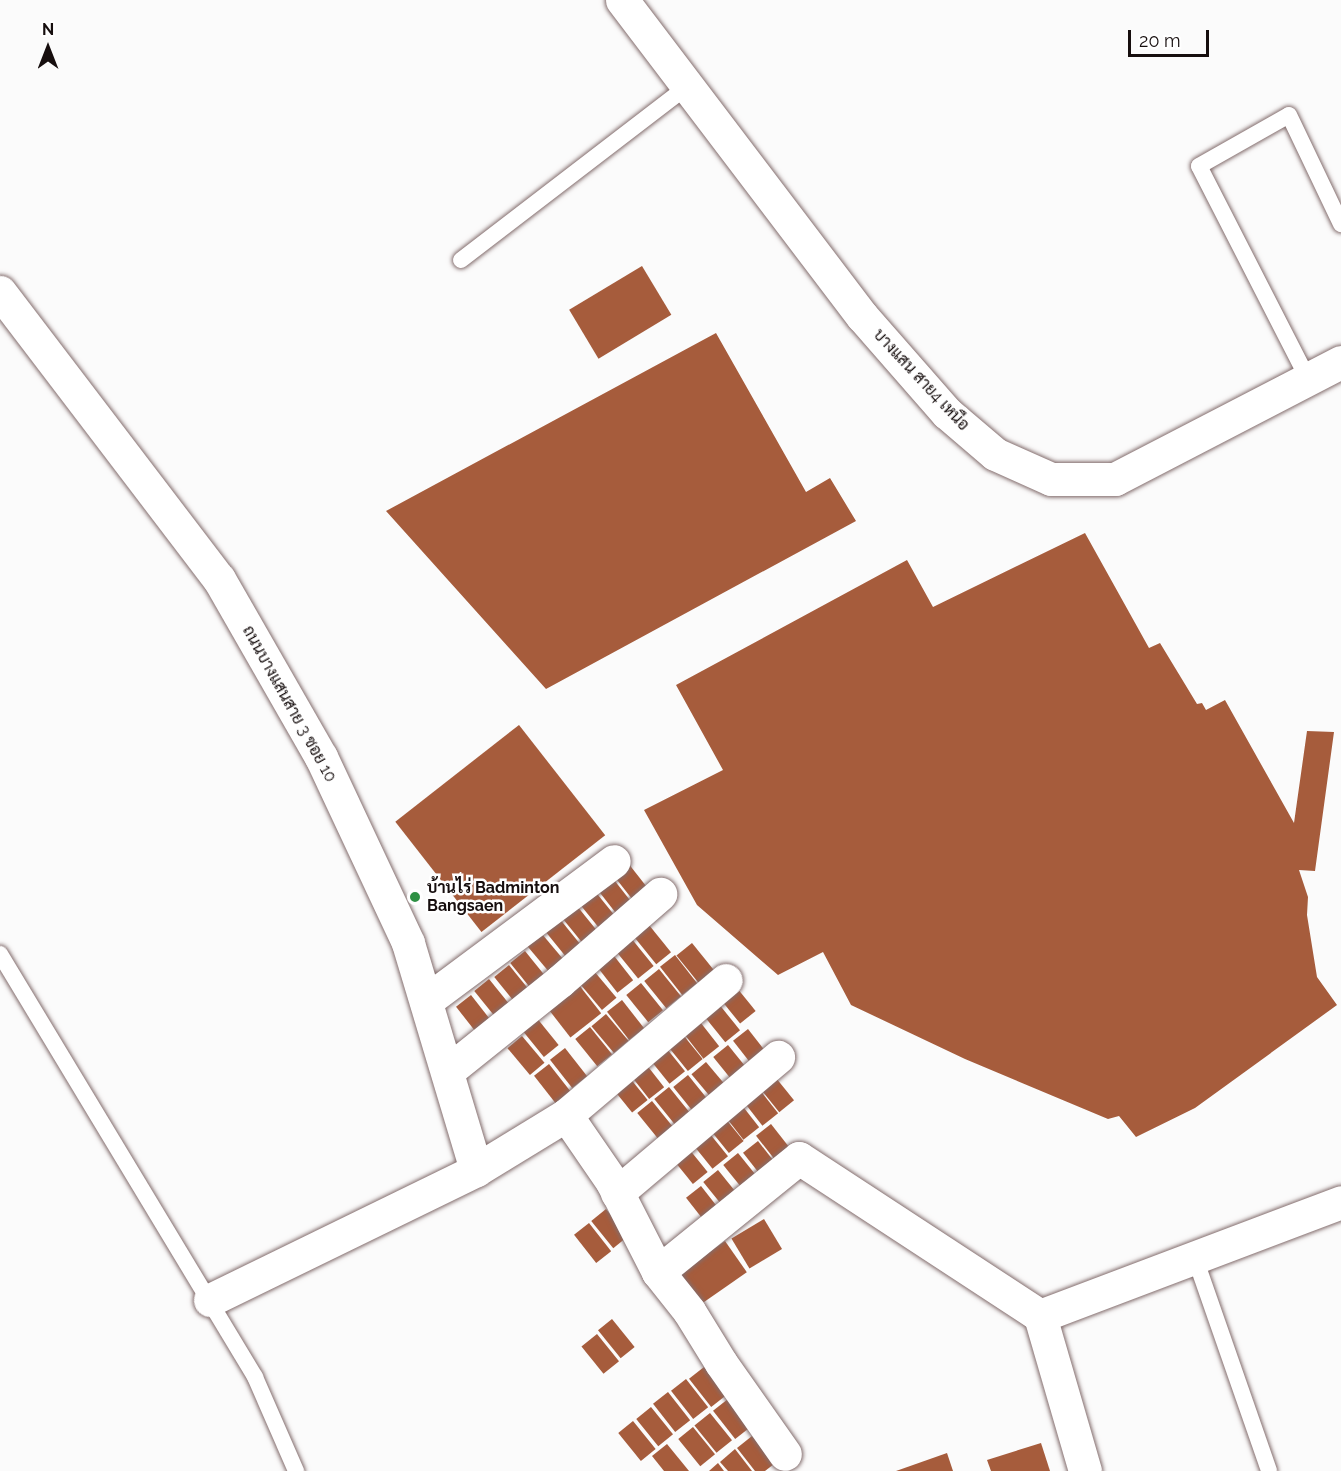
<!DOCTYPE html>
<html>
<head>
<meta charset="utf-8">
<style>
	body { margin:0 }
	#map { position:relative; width:1341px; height:1471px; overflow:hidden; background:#fbfbfb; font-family:Raleway,Sarabun,sans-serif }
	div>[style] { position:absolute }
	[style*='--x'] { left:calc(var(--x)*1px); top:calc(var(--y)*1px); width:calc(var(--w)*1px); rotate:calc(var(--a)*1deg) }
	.building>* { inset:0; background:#a65c3c; transform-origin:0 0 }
	.roads { filter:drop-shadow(0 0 2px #836d6d) drop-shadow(0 0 2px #836d6d) }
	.service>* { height:16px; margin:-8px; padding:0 8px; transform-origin:8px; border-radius:8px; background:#fff }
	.minor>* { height:33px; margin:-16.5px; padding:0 16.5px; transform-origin:16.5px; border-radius:16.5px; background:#fff }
	.dots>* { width:16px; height:16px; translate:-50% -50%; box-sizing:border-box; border:3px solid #fff; border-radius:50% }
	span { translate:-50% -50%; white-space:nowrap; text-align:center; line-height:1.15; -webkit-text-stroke:5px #fff; paint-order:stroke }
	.street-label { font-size:16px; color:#160e0e }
	.poi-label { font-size:16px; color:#160e0e; font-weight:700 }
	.left { translate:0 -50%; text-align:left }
	.north { position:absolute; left:18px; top:18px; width:60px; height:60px; -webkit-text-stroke:4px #fff; paint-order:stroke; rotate:0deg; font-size:16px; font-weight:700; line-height:24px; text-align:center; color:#160e0e }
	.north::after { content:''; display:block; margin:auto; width:21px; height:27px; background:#160e0e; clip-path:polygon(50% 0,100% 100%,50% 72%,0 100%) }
	.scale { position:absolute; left:1128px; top:30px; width:81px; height:27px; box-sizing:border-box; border:3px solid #160e0e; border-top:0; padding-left:8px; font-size:18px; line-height:21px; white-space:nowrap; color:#160e0e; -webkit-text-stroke:4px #fff; paint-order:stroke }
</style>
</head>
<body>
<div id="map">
	<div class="building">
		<div style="left:642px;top:266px;width:57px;height:85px;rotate:59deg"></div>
		<div style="clip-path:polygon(716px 333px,806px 492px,830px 478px,856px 521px,546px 689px,386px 511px)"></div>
		<div style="clip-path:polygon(1085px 533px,1149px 648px,1160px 643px,1197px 704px,1202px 703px,1206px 710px,1225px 700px,1294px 823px,1307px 731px,1334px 732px,1315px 871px,1299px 870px,1308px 897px,1307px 915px,1317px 977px,1337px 1005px,1195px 1108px,1136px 1137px,1119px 1116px,1108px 1119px,965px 1059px,851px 1005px,823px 952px,778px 975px,697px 905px,644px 810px,723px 770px,676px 685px,907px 560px,933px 607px)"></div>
		<div style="left:519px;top:725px;width:140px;height:157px;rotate:52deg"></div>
		<div style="left:628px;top:863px;width:36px;height:19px;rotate:52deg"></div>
		<div style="left:611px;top:876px;width:36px;height:19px;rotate:52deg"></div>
		<div style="left:594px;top:890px;width:36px;height:20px;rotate:51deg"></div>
		<div style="left:577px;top:906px;width:36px;height:19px;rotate:51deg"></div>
		<div style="left:559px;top:918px;width:36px;height:19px;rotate:51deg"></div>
		<div style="left:649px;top:925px;width:35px;height:19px;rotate:51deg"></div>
		<div style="left:542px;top:934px;width:35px;height:19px;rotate:50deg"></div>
		<div style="left:631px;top:938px;width:36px;height:20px;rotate:51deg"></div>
		<div style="left:692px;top:943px;width:35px;height:20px;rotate:51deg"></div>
		<div style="left:525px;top:951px;width:35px;height:19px;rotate:51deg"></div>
		<div style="left:611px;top:952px;width:36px;height:20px;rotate:52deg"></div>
		<div style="left:675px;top:955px;width:36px;height:19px;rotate:52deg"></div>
		<div style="left:509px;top:965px;width:35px;height:19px;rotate:51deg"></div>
		<div style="left:659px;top:969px;width:35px;height:19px;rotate:51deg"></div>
		<div style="left:594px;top:971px;width:35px;height:19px;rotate:50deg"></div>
		<div style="left:489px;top:979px;width:36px;height:19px;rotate:51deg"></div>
		<div style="left:641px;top:983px;width:35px;height:19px;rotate:51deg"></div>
		<div style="left:733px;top:983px;width:36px;height:20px;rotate:51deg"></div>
		<div style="left:579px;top:985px;width:36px;height:39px;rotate:52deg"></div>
		<div style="left:471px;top:995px;width:36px;height:19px;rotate:52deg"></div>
		<div style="left:622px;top:1000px;width:36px;height:19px;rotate:52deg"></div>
		<div style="left:718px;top:1003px;width:35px;height:19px;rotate:51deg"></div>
		<div style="left:606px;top:1014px;width:35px;height:19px;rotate:50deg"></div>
		<div style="left:536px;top:1017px;width:36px;height:19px;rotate:51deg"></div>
		<div style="left:697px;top:1018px;width:36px;height:20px;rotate:52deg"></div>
		<div style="left:590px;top:1027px;width:35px;height:19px;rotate:51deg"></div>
		<div style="left:748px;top:1029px;width:36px;height:19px;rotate:52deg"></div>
		<div style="left:680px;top:1031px;width:36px;height:19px;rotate:51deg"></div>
		<div style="left:522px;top:1036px;width:35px;height:19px;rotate:50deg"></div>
		<div style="left:663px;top:1044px;width:35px;height:20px;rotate:51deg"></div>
		<div style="left:728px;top:1045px;width:35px;height:19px;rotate:51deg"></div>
		<div style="left:565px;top:1048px;width:36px;height:19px;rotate:52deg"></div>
		<div style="left:642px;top:1059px;width:36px;height:19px;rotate:52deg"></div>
		<div style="left:706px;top:1062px;width:35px;height:19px;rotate:50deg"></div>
		<div style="left:549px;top:1064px;width:36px;height:19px;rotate:52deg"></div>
		<div style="left:625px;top:1072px;width:36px;height:20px;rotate:51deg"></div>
		<div style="left:772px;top:1073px;width:35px;height:19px;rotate:51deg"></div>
		<div style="left:688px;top:1075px;width:35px;height:19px;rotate:51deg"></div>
		<div style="left:756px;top:1085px;width:36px;height:20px;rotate:52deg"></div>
		<div style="left:669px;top:1087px;width:36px;height:19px;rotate:51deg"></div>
		<div style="left:737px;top:1099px;width:36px;height:20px;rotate:52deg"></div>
		<div style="left:652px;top:1101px;width:36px;height:19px;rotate:51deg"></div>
		<div style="left:721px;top:1113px;width:36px;height:19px;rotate:51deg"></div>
		<div style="left:771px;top:1124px;width:36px;height:19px;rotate:52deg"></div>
		<div style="left:706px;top:1129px;width:35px;height:20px;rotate:51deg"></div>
		<div style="left:758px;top:1141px;width:36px;height:19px;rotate:52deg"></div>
		<div style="left:685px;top:1144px;width:36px;height:19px;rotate:51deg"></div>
		<div style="left:738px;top:1153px;width:36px;height:19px;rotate:51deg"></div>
		<div style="left:718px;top:1170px;width:36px;height:19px;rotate:51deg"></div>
		<div style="left:701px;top:1186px;width:36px;height:19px;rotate:52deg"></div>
		<div style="left:606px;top:1209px;width:35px;height:19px;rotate:51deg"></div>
		<div style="left:764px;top:1219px;width:35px;height:38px;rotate:59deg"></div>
		<div style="left:589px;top:1223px;width:36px;height:19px;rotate:52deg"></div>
		<div style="left:725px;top:1241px;width:38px;height:57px;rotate:55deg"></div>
		<div style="left:612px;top:1319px;width:36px;height:18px;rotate:51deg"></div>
		<div style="left:597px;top:1334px;width:35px;height:20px;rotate:51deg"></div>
		<div style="left:704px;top:1367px;width:36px;height:19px;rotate:52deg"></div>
		<div style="left:686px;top:1379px;width:36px;height:19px;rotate:52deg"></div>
		<div style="left:668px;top:1392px;width:36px;height:19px;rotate:52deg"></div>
		<div style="left:728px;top:1399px;width:36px;height:19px;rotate:52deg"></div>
		<div style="left:651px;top:1407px;width:35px;height:19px;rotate:51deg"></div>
		<div style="left:710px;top:1413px;width:35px;height:20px;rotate:51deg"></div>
		<div style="left:633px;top:1421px;width:36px;height:19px;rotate:51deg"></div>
		<div style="left:693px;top:1427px;width:35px;height:19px;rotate:51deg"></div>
		<div style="clip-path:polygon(752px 1436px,774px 1464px,765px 1471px,755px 1471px,737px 1448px)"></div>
		<div style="clip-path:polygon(1041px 1443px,1050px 1471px,991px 1471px,987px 1460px)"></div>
		<div style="clip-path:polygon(667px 1444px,689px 1471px,664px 1471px,652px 1456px)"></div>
		<div style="clip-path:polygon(735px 1449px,752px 1471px,728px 1471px,720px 1462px)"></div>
		<div style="clip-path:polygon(947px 1453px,953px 1471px,896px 1471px)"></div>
		<div style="clip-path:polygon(718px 1463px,724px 1471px,709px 1471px)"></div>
	</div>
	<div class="roads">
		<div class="service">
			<div style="--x:461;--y:260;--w:286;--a:-37.5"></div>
			<div style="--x:1308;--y:379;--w:239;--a:-117.1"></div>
			<div style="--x:1199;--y:166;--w:103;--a:-29.5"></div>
			<div style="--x:1289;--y:115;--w:121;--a:64.5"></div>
			<div style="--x:0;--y:954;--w:494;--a:58.9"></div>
			<div style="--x:255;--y:1377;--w:103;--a:66.4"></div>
			<div style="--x:1195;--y:1258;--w:225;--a:70.8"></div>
		</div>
		<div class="minor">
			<div style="--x:622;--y:0;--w:397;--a:52.8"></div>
			<div style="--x:862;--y:316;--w:129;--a:48.8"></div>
			<div style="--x:947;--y:413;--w:63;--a:40.5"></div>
			<div style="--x:995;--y:454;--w:61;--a:24.1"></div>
			<div style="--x:1051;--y:479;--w:64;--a:0"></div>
			<div style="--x:1115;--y:479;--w:254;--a:-27.4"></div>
			<div style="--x:0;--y:292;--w:361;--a:52.7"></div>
			<div style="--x:219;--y:579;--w:205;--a:60.2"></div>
			<div style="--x:321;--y:757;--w:205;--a:64.9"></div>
			<div style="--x:408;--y:943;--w:237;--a:73.3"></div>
			<div style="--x:426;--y:1001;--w:234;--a:-36.7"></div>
			<div style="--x:448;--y:1071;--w:144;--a:-38.8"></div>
			<div style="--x:560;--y:981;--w:133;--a:-41"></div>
			<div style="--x:566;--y:1115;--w:81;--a:55.5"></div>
			<div style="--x:612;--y:1182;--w:101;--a:62.9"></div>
			<div style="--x:658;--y:1272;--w:50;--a:51.5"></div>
			<div style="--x:689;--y:1311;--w:61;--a:58.4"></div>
			<div style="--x:721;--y:1363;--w:111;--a:54.9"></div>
			<div style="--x:617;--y:1193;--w:211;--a:-40.2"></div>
			<div style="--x:658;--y:1272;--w:181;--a:-39"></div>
			<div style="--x:799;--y:1158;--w:288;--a:33.2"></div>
			<div style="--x:1040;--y:1316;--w:322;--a:-20.7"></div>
			<div style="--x:210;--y:1300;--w:296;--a:-26"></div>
			<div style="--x:476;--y:1170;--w:105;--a:-31.4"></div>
			<div style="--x:566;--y:1115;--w:209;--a:-40.2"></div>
			<div style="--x:1040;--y:1316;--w:161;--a:73.8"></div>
		</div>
	</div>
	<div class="dots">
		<div style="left:415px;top:897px;background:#2e9044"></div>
	</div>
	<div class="street-label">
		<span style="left:921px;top:380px;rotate:47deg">บางแสน สาย4 เหนือ</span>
		<span style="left:289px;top:704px;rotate:61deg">ถนนบางแสนสาย 3 ซอย 10</span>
	</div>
	<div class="poi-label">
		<span class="left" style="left:427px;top:897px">บ้านไร่ Badminton<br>Bangsaen</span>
	</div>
	<div class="north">N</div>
	<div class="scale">20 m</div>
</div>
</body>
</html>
